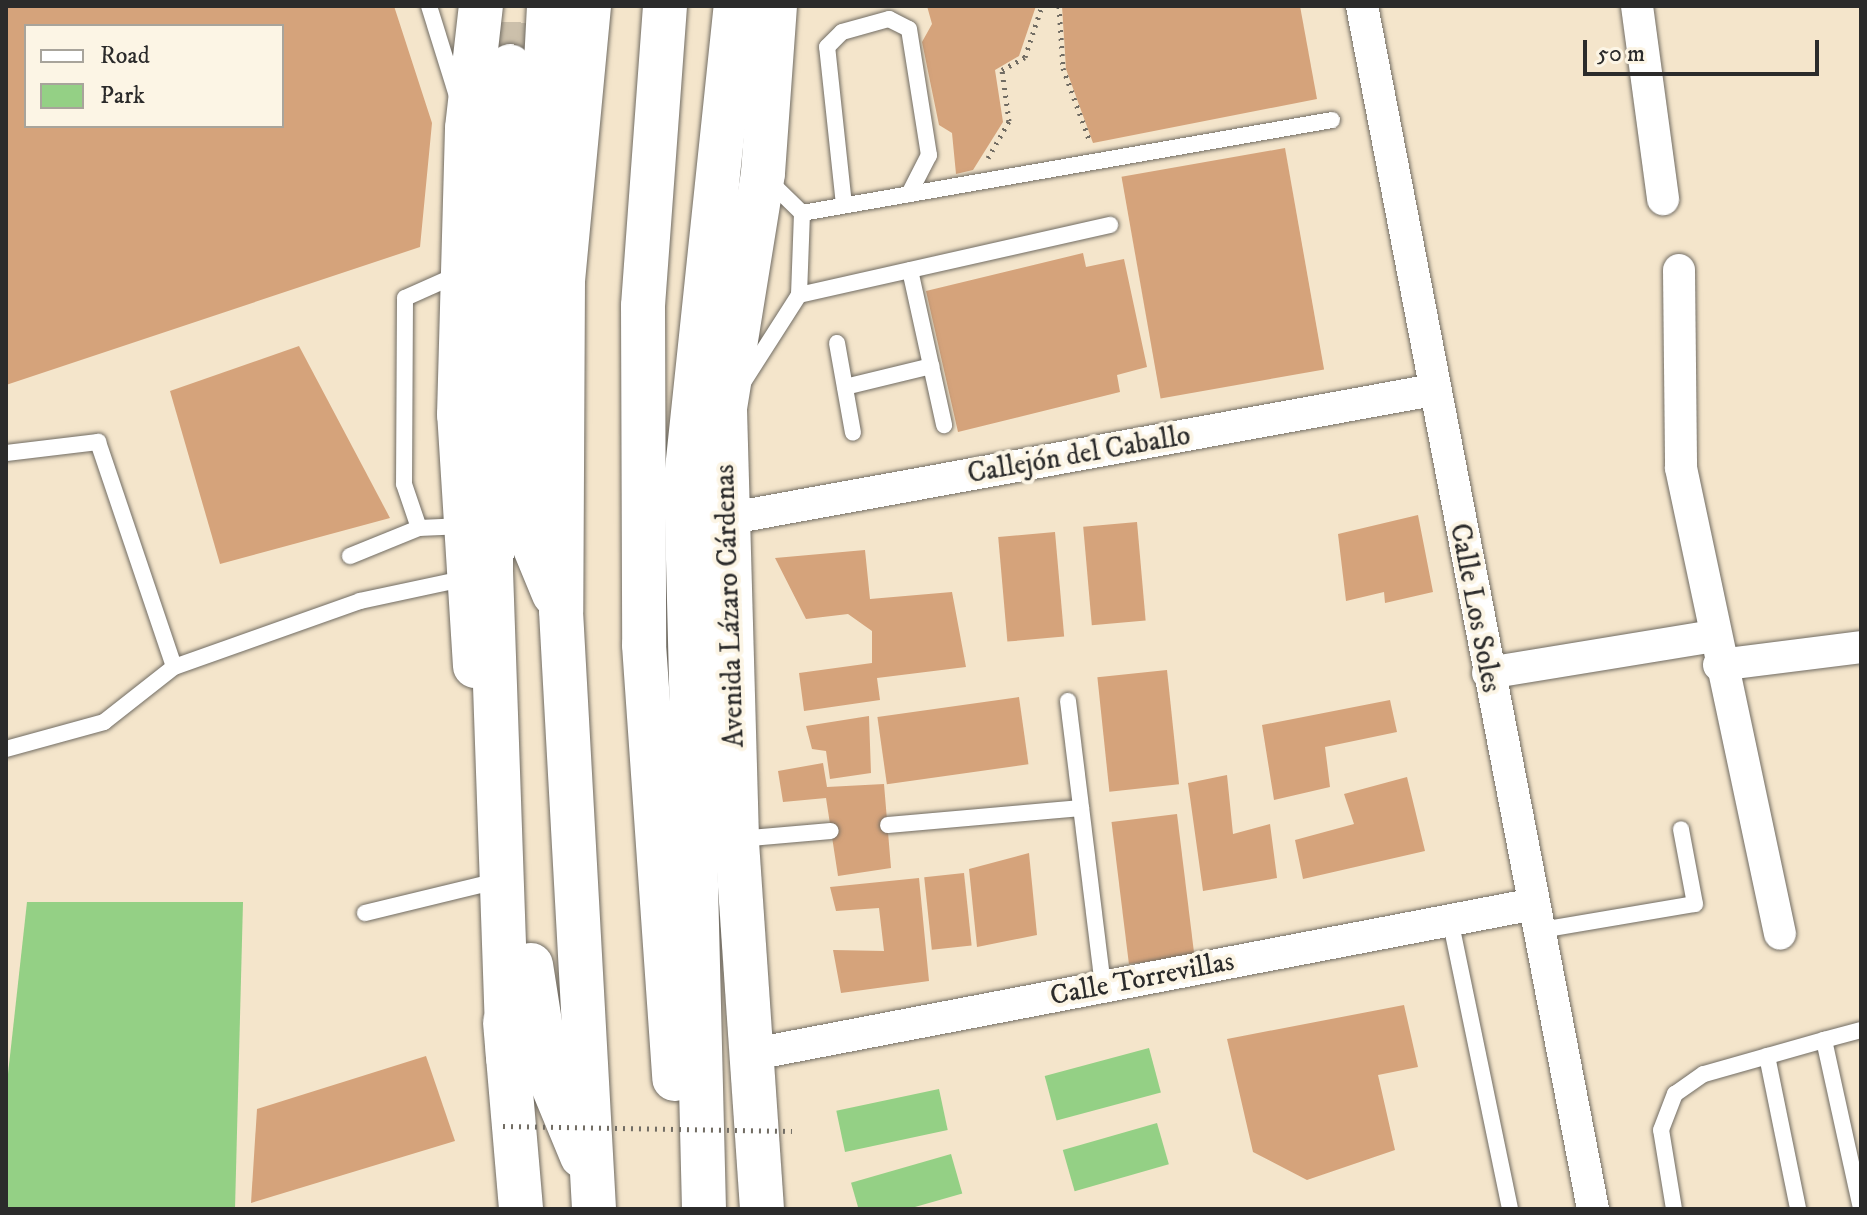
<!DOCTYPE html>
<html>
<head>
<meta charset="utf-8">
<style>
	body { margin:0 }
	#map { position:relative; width:1867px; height:1215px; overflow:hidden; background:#f4e5cb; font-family:"IM FELL DW Pica",serif }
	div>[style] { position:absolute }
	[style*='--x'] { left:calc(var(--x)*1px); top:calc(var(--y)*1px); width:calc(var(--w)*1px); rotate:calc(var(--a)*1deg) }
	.green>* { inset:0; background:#94d085; transform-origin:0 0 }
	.building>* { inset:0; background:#d5a37b; transform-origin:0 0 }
	.highway-tunnel>* { height:44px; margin-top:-22px; transform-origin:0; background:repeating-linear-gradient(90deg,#ccc0ab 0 44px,transparent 0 66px) }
	.path>* { height:5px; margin-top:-2.5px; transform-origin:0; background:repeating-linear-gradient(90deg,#716c63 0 2px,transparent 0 8px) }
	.roads { filter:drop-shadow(0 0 2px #716c63) drop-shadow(0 0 2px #716c63) }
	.lane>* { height:16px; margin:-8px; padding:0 8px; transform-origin:8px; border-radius:8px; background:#fff }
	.street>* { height:32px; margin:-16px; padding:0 16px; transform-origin:16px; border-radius:16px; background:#fff }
	.secondary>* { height:44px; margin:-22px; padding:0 22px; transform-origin:22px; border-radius:22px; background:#fff }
	.highway>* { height:44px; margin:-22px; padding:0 22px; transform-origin:22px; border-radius:22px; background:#fff }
	.path-bridge>* { height:5px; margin-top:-2.5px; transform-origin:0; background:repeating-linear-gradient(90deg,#716c63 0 2px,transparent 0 8px) }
	span { translate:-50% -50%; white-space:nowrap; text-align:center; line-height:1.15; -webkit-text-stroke:8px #fcf5e5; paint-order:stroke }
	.street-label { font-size:28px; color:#2b2b2b }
	.frame { position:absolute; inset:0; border:8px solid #2b2b2b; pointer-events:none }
	.legend { position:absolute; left:24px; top:24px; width:260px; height:104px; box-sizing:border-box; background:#fcf5e5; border:2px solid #a8a49b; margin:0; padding:10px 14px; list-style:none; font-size:24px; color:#2b2b2b }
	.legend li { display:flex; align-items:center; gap:16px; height:40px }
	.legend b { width:40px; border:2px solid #a8a49b }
	.scale { position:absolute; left:1583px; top:40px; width:236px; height:36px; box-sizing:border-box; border:4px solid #2b2b2b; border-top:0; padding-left:10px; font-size:24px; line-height:28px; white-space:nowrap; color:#2b2b2b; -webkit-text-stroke:6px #fcf5e5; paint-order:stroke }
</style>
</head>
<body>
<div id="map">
	<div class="green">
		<div style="clip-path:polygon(27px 902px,243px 902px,235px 1209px,6px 1209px,6px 1092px)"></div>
		<div style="left:1149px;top:1048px;width:46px;height:108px;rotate:75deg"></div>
		<div style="left:939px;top:1089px;width:42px;height:105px;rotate:78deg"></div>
		<div style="left:1157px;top:1123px;width:43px;height:98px;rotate:74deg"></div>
		<div style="left:951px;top:1154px;width:41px;height:104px;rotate:74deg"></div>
	</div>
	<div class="building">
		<div style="clip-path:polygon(evenodd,6px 6px,394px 6px,432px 123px,420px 247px,6px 385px,6px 6px,26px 26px,282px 26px,282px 126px,26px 126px,26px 26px)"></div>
		<div style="clip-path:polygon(927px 6px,1036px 6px,1019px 56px,995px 70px,1003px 122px,973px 170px,956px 174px,952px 133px,939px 125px,922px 42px,932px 24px)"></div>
		<div style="clip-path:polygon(1062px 6px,1300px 6px,1317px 99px,1093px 143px,1066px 69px)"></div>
		<div style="left:1285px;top:148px;width:225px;height:166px;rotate:80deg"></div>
		<div style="clip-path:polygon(1083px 253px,1086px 267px,1124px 259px,1147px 367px,1117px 375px,1120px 392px,958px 432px,926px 291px)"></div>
		<div style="clip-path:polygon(299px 346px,390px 518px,220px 564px,170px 391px)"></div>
		<div style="clip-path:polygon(1418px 515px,1433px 592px,1385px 603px,1384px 592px,1346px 601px,1338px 534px)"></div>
		<div style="left:1137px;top:522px;width:99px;height:54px;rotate:85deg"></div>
		<div style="left:1055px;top:532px;width:105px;height:57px;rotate:85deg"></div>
		<div style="clip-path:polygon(865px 550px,870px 599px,952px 592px,966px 667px,877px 678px,880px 700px,804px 711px,799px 673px,872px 663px,872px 631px,848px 614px,806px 619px,775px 558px)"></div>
		<div style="left:1167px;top:670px;width:115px;height:70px;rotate:84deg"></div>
		<div style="left:1019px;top:697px;width:68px;height:143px;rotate:82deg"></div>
		<div style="clip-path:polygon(1390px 700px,1397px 732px,1325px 747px,1330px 787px,1274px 800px,1262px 725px)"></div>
		<div style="clip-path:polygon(869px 716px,871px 773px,830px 779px,826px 751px,812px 749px,806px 726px)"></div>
		<div style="clip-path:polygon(823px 763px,827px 787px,884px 784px,891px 868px,838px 876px,826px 798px,783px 802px,778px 771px)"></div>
		<div style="clip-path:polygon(1227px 775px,1233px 834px,1270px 824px,1277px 878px,1203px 891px,1188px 783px)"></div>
		<div style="clip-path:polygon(1407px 777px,1425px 851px,1303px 879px,1295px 840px,1354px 824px,1344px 794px)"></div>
		<div style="left:1177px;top:814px;width:143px;height:66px;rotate:83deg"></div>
		<div style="clip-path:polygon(1029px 853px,1037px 935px,977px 947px,969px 869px)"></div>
		<div style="left:964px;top:873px;width:73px;height:40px;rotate:84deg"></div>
		<div style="clip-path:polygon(919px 878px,929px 981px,841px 993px,833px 950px,884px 951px,879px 908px,836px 911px,830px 887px)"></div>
		<div style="clip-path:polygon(1404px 1005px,1418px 1067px,1378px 1075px,1395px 1150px,1307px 1180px,1253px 1152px,1227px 1039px)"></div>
		<div style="clip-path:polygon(426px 1056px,455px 1141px,251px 1203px,257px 1109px)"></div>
	</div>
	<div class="highway-tunnel">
		<div style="--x:510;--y:66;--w:60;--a:-87.1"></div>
	</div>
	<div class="path">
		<div style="--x:1059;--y:6;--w:62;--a:86.3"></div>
		<div style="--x:1063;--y:68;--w:76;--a:69.9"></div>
		<div style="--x:988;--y:158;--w:43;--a:-60.4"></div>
		<div style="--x:1009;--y:121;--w:51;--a:-97.8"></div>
		<div style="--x:1002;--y:70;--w:26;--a:-29"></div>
		<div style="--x:1025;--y:57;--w:54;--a:-71.6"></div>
	</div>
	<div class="roads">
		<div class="lane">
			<div style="--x:429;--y:6;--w:94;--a:72.7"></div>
			<div style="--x:844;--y:205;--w:159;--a:-96.1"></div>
			<div style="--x:827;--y:47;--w:21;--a:-45"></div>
			<div style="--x:842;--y:32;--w:49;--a:-15.5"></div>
			<div style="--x:889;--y:19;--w:22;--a:27"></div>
			<div style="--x:909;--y:29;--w:128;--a:81"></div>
			<div style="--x:929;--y:155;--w:44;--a:117.1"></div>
			<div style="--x:802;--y:213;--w:538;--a:-9.95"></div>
			<div style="--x:910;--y:270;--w:159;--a:77.6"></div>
			<div style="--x:461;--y:273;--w:61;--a:155.9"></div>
			<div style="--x:405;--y:298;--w:186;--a:90.3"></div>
			<div style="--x:404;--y:484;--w:46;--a:71.2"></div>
			<div style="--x:419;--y:528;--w:45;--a:-2.5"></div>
			<div style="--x:799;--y:295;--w:319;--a:-12.7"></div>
			<div style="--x:837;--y:343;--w:91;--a:79.9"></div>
			<div style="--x:742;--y:384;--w:106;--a:-57.4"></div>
			<div style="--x:799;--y:295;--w:82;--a:-87.9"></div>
			<div style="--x:802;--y:213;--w:49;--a:-135.8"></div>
			<div style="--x:845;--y:387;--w:89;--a:-13.7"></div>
			<div style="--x:6;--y:453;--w:93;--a:-6.8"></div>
			<div style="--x:98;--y:442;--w:237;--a:71.3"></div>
			<div style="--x:350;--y:556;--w:74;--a:-22.1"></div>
			<div style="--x:1068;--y:701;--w:287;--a:83"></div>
			<div style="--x:6;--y:749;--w:102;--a:-15.4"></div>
			<div style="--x:104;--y:722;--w:89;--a:-38.2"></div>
			<div style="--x:174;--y:667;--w:197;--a:-19.5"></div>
			<div style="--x:360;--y:601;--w:109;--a:-12.1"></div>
			<div style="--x:888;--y:825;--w:194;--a:-5"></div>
			<div style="--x:739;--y:839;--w:92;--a:-5"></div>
			<div style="--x:365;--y:913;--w:132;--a:-13.6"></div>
			<div style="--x:1450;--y:919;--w:296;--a:78.3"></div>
			<div style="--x:1535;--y:931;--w:162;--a:-9.6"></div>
			<div style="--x:1695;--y:904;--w:76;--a:-100.6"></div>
			<div style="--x:1824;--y:1040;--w:38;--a:-15"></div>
			<div style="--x:1767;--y:1056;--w:156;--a:78.5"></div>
			<div style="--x:1674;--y:1209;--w:80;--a:-99.3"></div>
			<div style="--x:1661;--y:1130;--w:39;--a:-69"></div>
			<div style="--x:1675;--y:1094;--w:35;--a:-35"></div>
			<div style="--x:1704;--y:1074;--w:125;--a:-15.8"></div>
			<div style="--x:1824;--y:1040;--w:172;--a:77.6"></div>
		</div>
		<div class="street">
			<div style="--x:1362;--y:6;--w:1225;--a:79.13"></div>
			<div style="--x:1637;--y:6;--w:195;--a:82.3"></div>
			<div style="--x:1679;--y:270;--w:198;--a:89.4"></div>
			<div style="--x:1681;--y:468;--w:476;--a:78"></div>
			<div style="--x:726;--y:519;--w:719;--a:-10.34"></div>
			<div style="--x:1719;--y:665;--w:143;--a:-7.2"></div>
			<div style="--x:1488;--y:673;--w:228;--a:-9.3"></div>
			<div style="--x:754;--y:1054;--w:789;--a:-10.88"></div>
		</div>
		<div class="secondary">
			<div style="--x:475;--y:666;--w:252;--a:-93.6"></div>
			<div style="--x:459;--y:415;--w:287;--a:-88.4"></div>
			<div style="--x:467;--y:128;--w:123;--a:-83.5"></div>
			<div style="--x:505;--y:1022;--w:188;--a:85.1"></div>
			<div style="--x:762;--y:1209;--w:371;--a:-93.9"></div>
			<div style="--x:737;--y:839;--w:431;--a:-91.6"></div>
			<div style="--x:725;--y:408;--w:238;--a:-80.8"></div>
			<div style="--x:763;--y:173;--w:167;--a:-85.9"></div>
		</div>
		<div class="highway">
			<div style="--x:549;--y:6;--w:474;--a:93"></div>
			<div style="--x:524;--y:479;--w:52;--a:85.6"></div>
			<div style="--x:528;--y:531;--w:68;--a:67.6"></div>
			<div style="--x:589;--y:6;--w:276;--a:95.4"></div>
			<div style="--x:563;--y:281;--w:330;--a:90.3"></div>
			<div style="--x:561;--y:611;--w:599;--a:86.84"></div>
			<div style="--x:665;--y:6;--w:301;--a:94.2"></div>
			<div style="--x:643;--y:306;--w:339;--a:89.8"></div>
			<div style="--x:644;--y:645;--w:435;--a:86"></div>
			<div style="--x:531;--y:965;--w:110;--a:81.1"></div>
			<div style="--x:548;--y:1074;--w:89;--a:67.5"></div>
			<div style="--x:508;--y:1058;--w:487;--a:-92"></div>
			<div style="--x:491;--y:571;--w:505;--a:-87.85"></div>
			<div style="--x:704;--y:1209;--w:730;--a:-91.41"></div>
			<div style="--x:686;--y:479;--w:476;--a:-84"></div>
		</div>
	</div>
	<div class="path-bridge">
		<div style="--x:503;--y:1126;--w:289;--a:1"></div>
	</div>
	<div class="street-label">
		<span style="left:1079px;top:455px;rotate:-10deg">Callejón del Caballo</span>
		<span style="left:730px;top:606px;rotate:-92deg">Avenida Lázaro Cárdenas</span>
		<span style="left:1475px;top:608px;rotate:79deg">Calle Los Soles</span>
		<span style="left:1142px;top:979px;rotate:-11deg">Calle Torrevillas</span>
	</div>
	<div class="frame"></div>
	<ul class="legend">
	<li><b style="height:10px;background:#fff"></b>Road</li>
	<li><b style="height:22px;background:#94d085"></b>Park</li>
	</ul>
	<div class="scale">50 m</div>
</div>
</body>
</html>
